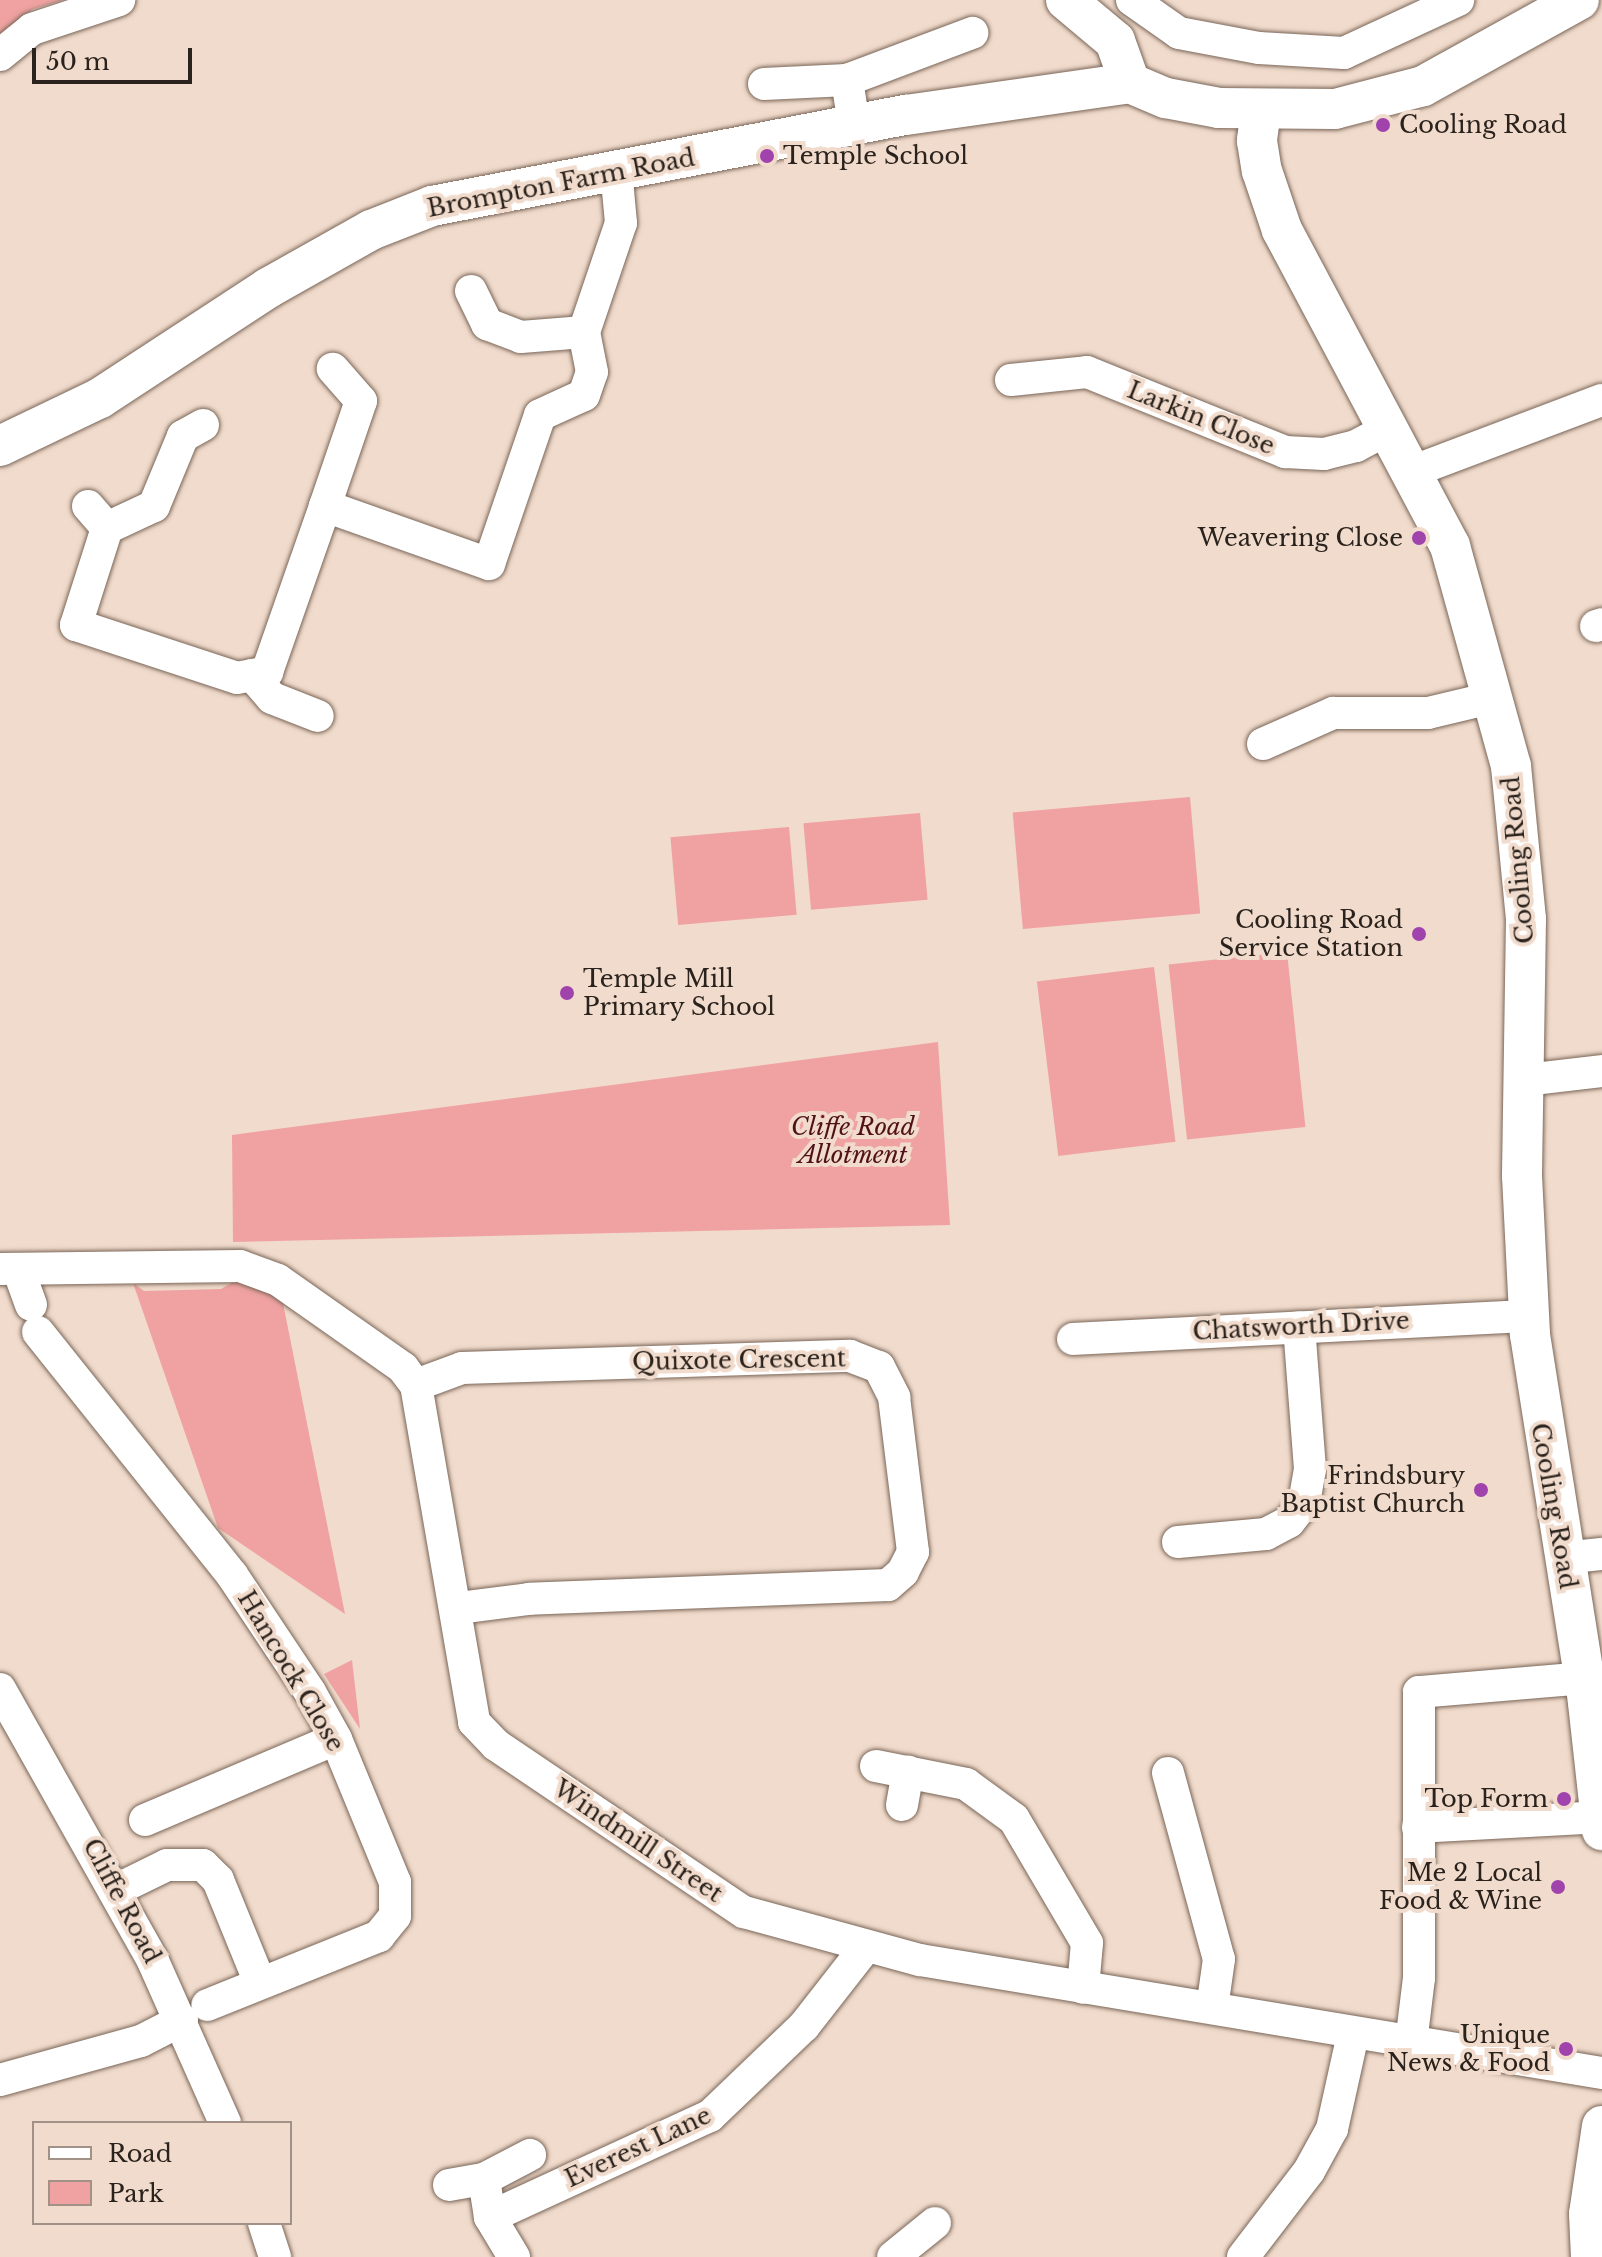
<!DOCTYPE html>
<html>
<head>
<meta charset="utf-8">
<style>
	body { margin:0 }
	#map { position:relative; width:1602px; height:2257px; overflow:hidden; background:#f1dbcc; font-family:"Libre Baskerville",serif }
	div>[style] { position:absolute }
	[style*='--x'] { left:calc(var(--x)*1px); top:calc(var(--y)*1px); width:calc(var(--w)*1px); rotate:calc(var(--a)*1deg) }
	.green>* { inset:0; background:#efa2a1; transform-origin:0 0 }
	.roads { filter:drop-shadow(0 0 2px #796658) drop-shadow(0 0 2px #796658) }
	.minor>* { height:32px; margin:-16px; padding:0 16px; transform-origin:16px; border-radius:16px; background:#fff }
	.major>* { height:40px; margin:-20px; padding:0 20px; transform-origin:20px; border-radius:20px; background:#fff }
	.dots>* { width:22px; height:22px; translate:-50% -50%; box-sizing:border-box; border:4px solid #f1dbcc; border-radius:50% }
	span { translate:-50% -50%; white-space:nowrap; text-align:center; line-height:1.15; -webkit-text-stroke:8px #f1dbcc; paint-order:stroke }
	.poi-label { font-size:24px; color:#2a221c }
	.left { translate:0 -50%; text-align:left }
	.right { translate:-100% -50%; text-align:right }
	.street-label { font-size:24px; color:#2a221c }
	.park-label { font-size:24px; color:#501218; font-style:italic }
	.legend { position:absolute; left:32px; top:2121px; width:260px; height:104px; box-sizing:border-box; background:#f1dbcc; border:2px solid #a19186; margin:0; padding:10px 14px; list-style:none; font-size:24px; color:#2a221c }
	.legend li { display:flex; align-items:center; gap:16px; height:40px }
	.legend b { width:40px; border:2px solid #a19186 }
	.scale { position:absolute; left:32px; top:48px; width:160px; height:36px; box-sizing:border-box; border:4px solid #2a221c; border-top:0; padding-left:10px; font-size:24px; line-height:28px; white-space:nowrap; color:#2a221c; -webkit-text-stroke:6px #f1dbcc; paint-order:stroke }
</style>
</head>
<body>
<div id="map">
	<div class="green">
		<div style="clip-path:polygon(0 0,63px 0,33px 9px,0 35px)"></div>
		<div style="left:1190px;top:797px;width:117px;height:178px;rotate:85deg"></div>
		<div style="left:920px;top:813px;width:87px;height:117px;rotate:85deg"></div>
		<div style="left:789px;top:827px;width:88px;height:119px;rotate:85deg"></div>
		<div style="left:1287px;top:952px;width:176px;height:119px;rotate:84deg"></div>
		<div style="left:1154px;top:967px;width:176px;height:118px;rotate:83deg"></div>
		<div style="clip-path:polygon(938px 1042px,950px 1225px,233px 1242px,232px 1135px)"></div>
		<div style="clip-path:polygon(238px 1279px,282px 1298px,345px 1614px,218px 1528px,133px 1283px,144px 1291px,221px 1289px)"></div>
		<div style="clip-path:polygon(352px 1660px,360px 1729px,324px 1674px)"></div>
	</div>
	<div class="roads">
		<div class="minor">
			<div style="--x:1132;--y:0;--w:57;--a:35.1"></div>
			<div style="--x:1179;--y:33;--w:81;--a:10.6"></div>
			<div style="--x:1259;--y:48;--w:85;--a:3.4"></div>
			<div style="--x:1344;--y:53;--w:126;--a:-24.9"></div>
			<div style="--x:0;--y:55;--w:41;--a:-39.1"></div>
			<div style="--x:32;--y:29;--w:92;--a:-18.4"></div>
			<div style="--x:764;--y:84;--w:83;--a:-2.8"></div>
			<div style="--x:854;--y:125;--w:46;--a:-98.8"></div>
			<div style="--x:847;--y:80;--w:134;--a:-20.6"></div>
			<div style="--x:471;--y:291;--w:37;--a:64"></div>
			<div style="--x:487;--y:324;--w:36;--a:21"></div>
			<div style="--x:521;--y:337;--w:63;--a:-4.5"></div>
			<div style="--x:1011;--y:380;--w:76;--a:-6"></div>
			<div style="--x:1087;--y:372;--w:214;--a:22"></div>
			<div style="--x:1285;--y:452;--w:39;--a:3"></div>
			<div style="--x:1324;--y:454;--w:33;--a:-14"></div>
			<div style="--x:1356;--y:446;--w:36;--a:-28"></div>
			<div style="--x:203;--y:425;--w:23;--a:151"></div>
			<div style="--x:183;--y:436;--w:76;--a:112.5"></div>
			<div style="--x:154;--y:506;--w:52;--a:154.9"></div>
			<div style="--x:107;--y:528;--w:102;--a:107.7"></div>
			<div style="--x:76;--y:625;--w:169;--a:18.2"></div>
			<div style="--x:237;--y:678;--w:31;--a:-11"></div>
			<div style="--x:267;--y:672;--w:176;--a:-70.7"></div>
			<div style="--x:325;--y:506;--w:174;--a:19.5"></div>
			<div style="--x:489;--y:564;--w:157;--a:-71.1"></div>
			<div style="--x:540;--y:415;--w:48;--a:-24.4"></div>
			<div style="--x:584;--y:395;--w:24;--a:-71"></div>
			<div style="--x:592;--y:372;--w:41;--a:-101.3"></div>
			<div style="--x:584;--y:332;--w:115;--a:-71.3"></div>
			<div style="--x:621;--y:223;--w:54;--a:-95.3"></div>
			<div style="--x:1411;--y:472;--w:204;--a:-20.7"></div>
			<div style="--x:88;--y:506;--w:29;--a:49"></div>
			<div style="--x:325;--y:506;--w:111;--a:-71.1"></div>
			<div style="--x:361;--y:401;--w:43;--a:-131.2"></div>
			<div style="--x:1596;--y:626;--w:6;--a:-18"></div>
			<div style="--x:252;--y:675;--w:30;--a:49"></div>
			<div style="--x:272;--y:698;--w:49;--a:21.4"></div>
			<div style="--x:1263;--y:744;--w:77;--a:-23.9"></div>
			<div style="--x:1333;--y:713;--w:95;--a:0"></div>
			<div style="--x:1428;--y:713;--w:69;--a:-13.4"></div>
			<div style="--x:1525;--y:1080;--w:78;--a:-6.7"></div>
			<div style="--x:0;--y:1269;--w:240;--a:-0.7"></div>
			<div style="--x:240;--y:1266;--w:40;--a:20.2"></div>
			<div style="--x:278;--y:1280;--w:153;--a:35.1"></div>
			<div style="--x:403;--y:1368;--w:21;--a:53"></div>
			<div style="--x:416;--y:1385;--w:342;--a:80.2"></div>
			<div style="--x:474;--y:1722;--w:32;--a:46"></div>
			<div style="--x:496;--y:1745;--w:299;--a:34"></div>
			<div style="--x:744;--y:1912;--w:182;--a:15.3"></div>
			<div style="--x:920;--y:1960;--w:691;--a:9.41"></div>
			<div style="--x:18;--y:1269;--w:38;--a:70"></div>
			<div style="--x:38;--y:1332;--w:311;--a:51.4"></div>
			<div style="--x:232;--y:1575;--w:141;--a:56.3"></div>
			<div style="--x:310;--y:1692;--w:54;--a:61"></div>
			<div style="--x:336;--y:1739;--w:155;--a:67.6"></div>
			<div style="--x:395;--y:1882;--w:34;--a:90"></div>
			<div style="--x:395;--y:1916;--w:26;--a:129"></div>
			<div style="--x:379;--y:1936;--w:185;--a:158.1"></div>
			<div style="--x:1073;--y:1339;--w:457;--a:-2.9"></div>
			<div style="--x:416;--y:1385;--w:49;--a:-20.3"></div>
			<div style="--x:462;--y:1368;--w:388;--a:-1.8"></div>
			<div style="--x:850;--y:1356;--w:31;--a:21"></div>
			<div style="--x:879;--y:1367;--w:34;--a:63"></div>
			<div style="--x:894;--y:1397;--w:156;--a:83"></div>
			<div style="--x:913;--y:1552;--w:22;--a:117"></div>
			<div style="--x:903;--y:1572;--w:20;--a:139"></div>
			<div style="--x:888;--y:1585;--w:359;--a:177.8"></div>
			<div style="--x:529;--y:1599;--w:72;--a:172.8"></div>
			<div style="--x:1178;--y:1542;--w:88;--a:-5.2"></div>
			<div style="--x:1266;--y:1534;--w:26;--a:-28"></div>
			<div style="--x:1289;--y:1522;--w:24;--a:-52"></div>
			<div style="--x:1304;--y:1503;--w:35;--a:-80"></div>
			<div style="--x:1310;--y:1469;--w:142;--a:-94.4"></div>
			<div style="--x:1563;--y:1558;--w:39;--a:-6"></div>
			<div style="--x:0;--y:1689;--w:312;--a:60.6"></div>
			<div style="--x:153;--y:1961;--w:177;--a:66"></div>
			<div style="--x:876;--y:1766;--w:92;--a:11.3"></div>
			<div style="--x:966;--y:1784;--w:59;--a:36.1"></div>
			<div style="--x:1014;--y:1819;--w:144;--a:59.5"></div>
			<div style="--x:1087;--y:1943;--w:45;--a:95.1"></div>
			<div style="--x:1168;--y:1773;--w:193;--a:74.7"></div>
			<div style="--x:1219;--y:1959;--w:49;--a:98.1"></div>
			<div style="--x:902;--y:1805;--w:34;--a:-80"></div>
			<div style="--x:145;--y:1820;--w:207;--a:-23"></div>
			<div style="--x:1418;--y:1827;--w:183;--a:-3.1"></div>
			<div style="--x:116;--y:1890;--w:57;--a:-26.1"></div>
			<div style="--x:167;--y:1865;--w:36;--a:0"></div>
			<div style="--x:203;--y:1865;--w:21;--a:45"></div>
			<div style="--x:218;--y:1880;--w:111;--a:67.8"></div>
			<div style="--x:1411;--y:2043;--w:65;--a:-83"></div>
			<div style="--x:1419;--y:1978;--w:286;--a:-90"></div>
			<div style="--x:1419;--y:1692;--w:166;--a:-4.8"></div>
			<div style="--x:0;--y:2080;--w:146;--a:-15.5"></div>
			<div style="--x:141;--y:2041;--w:46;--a:-27.1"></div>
			<div style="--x:449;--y:2185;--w:36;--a:-10"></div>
			<div style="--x:490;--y:2217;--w:242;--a:-24.7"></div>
			<div style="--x:710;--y:2116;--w:130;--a:-43.8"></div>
			<div style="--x:804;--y:2026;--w:99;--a:-52"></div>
			<div style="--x:264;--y:2223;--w:36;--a:72"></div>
			<div style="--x:514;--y:2257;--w:47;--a:-121"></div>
			<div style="--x:490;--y:2217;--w:38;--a:-99"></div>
			<div style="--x:484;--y:2179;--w:52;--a:-27.6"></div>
			<div style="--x:893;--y:2257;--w:54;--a:-39"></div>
			<div style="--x:1243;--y:2257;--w:108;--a:-52.5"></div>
			<div style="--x:1309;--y:2171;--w:48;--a:-61.3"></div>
			<div style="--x:1332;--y:2129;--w:97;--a:-77.5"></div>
		</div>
		<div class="major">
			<div style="--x:1066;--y:0;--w:64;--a:39.9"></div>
			<div style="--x:1115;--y:41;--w:45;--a:70.3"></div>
			<div style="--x:1261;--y:111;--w:30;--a:98"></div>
			<div style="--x:1257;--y:141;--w:30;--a:81"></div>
			<div style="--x:1262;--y:171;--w:62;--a:71.3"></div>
			<div style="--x:1282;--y:230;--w:358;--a:62"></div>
			<div style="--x:1450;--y:546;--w:228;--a:74.5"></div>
			<div style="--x:1511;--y:766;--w:154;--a:84.4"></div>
			<div style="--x:1526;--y:919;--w:257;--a:90.9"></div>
			<div style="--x:1522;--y:1176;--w:159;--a:87.1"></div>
			<div style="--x:1530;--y:1335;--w:373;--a:81"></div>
			<div style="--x:1588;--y:1703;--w:128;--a:83.7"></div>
			<div style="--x:0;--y:446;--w:111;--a:-25.6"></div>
			<div style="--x:100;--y:398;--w:201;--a:-33.2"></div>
			<div style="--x:268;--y:288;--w:118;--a:-29.4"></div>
			<div style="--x:371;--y:230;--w:66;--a:-21.5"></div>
			<div style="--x:432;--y:206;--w:483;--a:-10.9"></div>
			<div style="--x:906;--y:115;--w:226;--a:-8.1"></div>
			<div style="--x:1130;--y:83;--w:39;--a:23"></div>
			<div style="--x:1166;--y:98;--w:54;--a:10.7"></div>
			<div style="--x:1219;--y:108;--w:116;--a:0.5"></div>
			<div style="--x:1335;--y:109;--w:91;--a:-14.6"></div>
			<div style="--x:1423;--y:86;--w:178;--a:-28.9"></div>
			<div style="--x:1591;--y:2257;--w:43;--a:-92.7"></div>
			<div style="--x:1589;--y:2214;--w:89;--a:-81.6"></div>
		</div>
	</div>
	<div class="dots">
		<div style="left:1383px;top:125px;background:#a143ad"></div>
		<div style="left:767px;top:156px;background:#a143ad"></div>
		<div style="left:1419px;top:538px;background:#a143ad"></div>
		<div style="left:1419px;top:934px;background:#a143ad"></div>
		<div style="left:567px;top:993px;background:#a143ad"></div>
		<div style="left:1481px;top:1490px;background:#a143ad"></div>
		<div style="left:1564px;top:1799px;background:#a143ad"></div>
		<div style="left:1558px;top:1887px;background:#a143ad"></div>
		<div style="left:1566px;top:2049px;background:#a143ad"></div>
	</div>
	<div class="poi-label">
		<span class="left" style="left:1399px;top:125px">Cooling Road</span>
		<span class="left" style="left:783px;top:156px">Temple School</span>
		<span class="right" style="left:1403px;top:538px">Weavering Close</span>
		<span class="right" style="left:1403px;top:934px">Cooling Road<br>Service Station</span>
		<span class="left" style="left:583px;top:993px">Temple Mill<br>Primary School</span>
		<span class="right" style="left:1465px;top:1490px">Frindsbury<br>Baptist Church</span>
		<span class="right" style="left:1548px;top:1799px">Top Form</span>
		<span class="right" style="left:1542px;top:1887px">Me 2 Local<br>Food &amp; Wine</span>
		<span class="right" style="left:1550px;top:2049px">Unique<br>News &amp; Food</span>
	</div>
	<div class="street-label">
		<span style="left:561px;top:183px;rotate:-11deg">Brompton Farm Road</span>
		<span style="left:1201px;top:418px;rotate:22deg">Larkin Close</span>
		<span style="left:1518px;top:860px;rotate:-95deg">Cooling Road</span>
		<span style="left:1301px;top:1326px;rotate:-3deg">Chatsworth Drive</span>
		<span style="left:739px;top:1360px;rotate:-1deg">Quixote Crescent</span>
		<span style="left:1554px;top:1506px;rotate:80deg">Cooling Road</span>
		<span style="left:291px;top:1671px;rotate:59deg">Hancock Close</span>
		<span style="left:638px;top:1841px;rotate:34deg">Windmill Street</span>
		<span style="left:122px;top:1901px;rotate:62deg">Cliffe Road</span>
		<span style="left:638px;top:2147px;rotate:-25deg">Everest Lane</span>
	</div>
	<div class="park-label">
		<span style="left:853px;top:1141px">Cliffe Road<br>Allotment</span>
	</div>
	<ul class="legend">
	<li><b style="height:10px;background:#fff"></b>Road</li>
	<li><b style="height:22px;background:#efa2a1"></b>Park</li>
	</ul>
	<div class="scale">50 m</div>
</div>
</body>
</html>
